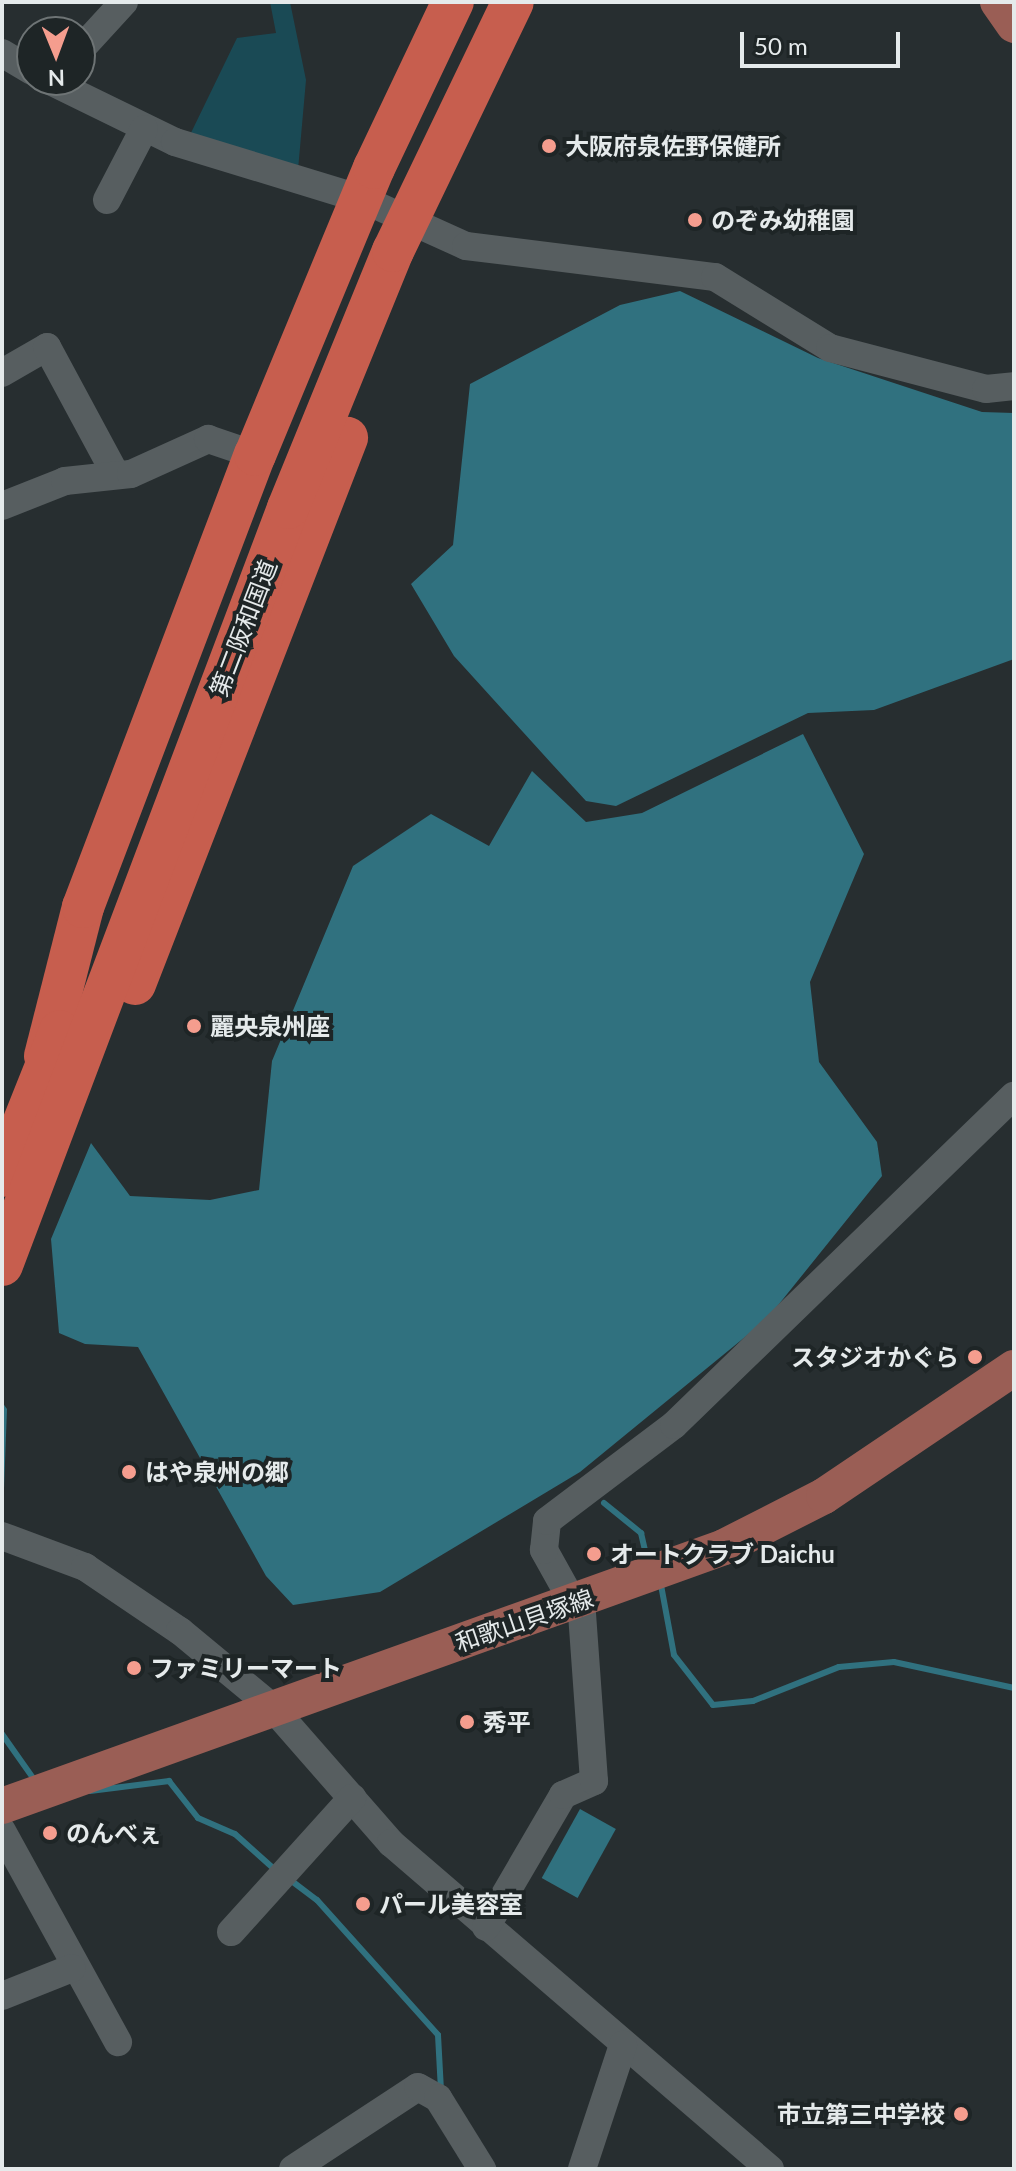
<!DOCTYPE html>
<html>
<head>
<meta charset="utf-8">
<style>
	body { margin:0 }
	#map { position:relative; width:1016px; height:2171px; overflow:hidden; background:#272e30; font-family:Lato,"Noto Sans JP",sans-serif }
	div>[style] { position:absolute }
	[style*='--x'] { left:calc(var(--x)*1px); top:calc(var(--y)*1px); width:calc(var(--w)*1px); rotate:calc(var(--a)*1deg) }
	.green>* { inset:0; background:#1a4a55 }
	.water>* { inset:0; background:#30717f; transform-origin:0 0 }
	.stream>* { height:6px; margin:-3px; padding:0 3px; transform-origin:3px; border-radius:3px; background:#30717f }
	.minor>* { height:28px; margin:-14px; padding:0 14px; transform-origin:14px; border-radius:14px; background:#575e60 }
	.major>* { height:36px; margin:-18px; padding:0 18px; transform-origin:18px; border-radius:18px; background:#9a5e55 }
	.highway>* { height:42px; margin:-21px; padding:0 21px; transform-origin:21px; border-radius:21px; background:#c75e4e }
	.dots>* { width:22px; height:22px; translate:-50% -50%; box-sizing:border-box; border:4px solid #1e2526; border-radius:50% }
	span { translate:-50% -50%; white-space:nowrap; text-align:center; line-height:1.15; -webkit-text-stroke:8px #1e2526; paint-order:stroke }
	.poi-label { font-size:24px; color:#e5eaeb; font-weight:700 }
	.left { translate:0 -50%; text-align:left }
	.right { translate:-100% -50%; text-align:right }
	.street-label { font-size:24px; color:#e5eaeb }
	.frame { position:absolute; inset:0; border:4px solid #e5eaeb; pointer-events:none }
	.north { position:absolute; left:16px; top:16px; width:80px; height:80px; box-sizing:border-box; background:#1e2526; border:2px solid #6e7475; border-radius:50%; rotate:179deg; font-size:22px; font-weight:700; line-height:32px; text-align:center; color:#e5eaeb }
	.north::after { content:''; display:block; margin:auto; width:28px; height:36px; background:#f59d8e; clip-path:polygon(50% 0,100% 100%,50% 72%,0 100%) }
	.scale { position:absolute; left:740px; top:32px; width:160px; height:36px; box-sizing:border-box; border:4px solid #e5eaeb; border-top:0; padding-left:10px; font-size:24px; line-height:28px; white-space:nowrap; color:#e5eaeb; -webkit-text-stroke:6px #1e2526; paint-order:stroke }
</style>
</head>
<body>
<div id="map">
	<div class="green">
		<div style="clip-path:polygon(270px 2px,290px 2px,306px 80px,298px 170px,188px 139px,237px 38px,276px 33px)"></div>
	</div>
	<div class="water">
		<div style="clip-path:polygon(680px 291px,818px 358px,982px 412px,1014px 413px,1014px 659px,874px 710px,808px 713px,616px 806px,586px 801px,552px 764px,454px 656px,411px 584px,453px 545px,470px 384px,620px 305px)"></div>
		<div style="clip-path:polygon(803px 734px,864px 854px,810px 982px,819px 1062px,877px 1142px,882px 1176px,767px 1319px,580px 1472px,380px 1592px,293px 1605px,266px 1576px,138px 1347px,85px 1344px,59px 1333px,51px 1239px,91px 1143px,130px 1196px,210px 1200px,259px 1190px,272px 1061px,353px 866px,431px 814px,489px 846px,532px 771px,586px 822px,642px 813px)"></div>
		<div style="clip-path:polygon(2px 1402px,7px 1409px,3px 1515px,2px 1515px)"></div>
		<div style="left:580px;top:1809px;width:41px;height:79px;rotate:29deg"></div>
	</div>
	<div class="stream">
		<div style="--x:604;--y:1503;--w:48;--a:39"></div>
		<div style="--x:641;--y:1533;--w:26;--a:77"></div>
		<div style="--x:661;--y:1585;--w:71;--a:79.5"></div>
		<div style="--x:674;--y:1655;--w:63;--a:52"></div>
		<div style="--x:713;--y:1705;--w:40;--a:-5.7"></div>
		<div style="--x:753;--y:1701;--w:92;--a:-21.6"></div>
		<div style="--x:839;--y:1667;--w:55;--a:-5.2"></div>
		<div style="--x:894;--y:1662;--w:123;--a:12.2"></div>
		<div style="--x:2;--y:1734;--w:54;--a:54.8"></div>
		<div style="--x:90;--y:1791;--w:80;--a:-7.2"></div>
		<div style="--x:169;--y:1781;--w:47;--a:51.9"></div>
		<div style="--x:198;--y:1818;--w:40;--a:23.4"></div>
		<div style="--x:235;--y:1834;--w:51;--a:41.8"></div>
		<div style="--x:289;--y:1879;--w:35;--a:37"></div>
		<div style="--x:317;--y:1900;--w:181;--a:48.1"></div>
		<div style="--x:438;--y:2035;--w:55;--a:86.9"></div>
	</div>
	<div class="minor">
		<div style="--x:80;--y:50;--w:65;--a:-47.5"></div>
		<div style="--x:2;--y:53;--w:35;--a:31"></div>
		<div style="--x:48;--y:80;--w:141;--a:26"></div>
		<div style="--x:175;--y:142;--w:195;--a:17"></div>
		<div style="--x:362;--y:199;--w:114;--a:24.3"></div>
		<div style="--x:466;--y:246;--w:251;--a:7.1"></div>
		<div style="--x:715;--y:277;--w:135;--a:31.7"></div>
		<div style="--x:830;--y:348;--w:161;--a:14.7"></div>
		<div style="--x:986;--y:389;--w:28;--a:-6"></div>
		<div style="--x:107;--y:200;--w:80;--a:-62.5"></div>
		<div style="--x:2;--y:373;--w:52;--a:-30"></div>
		<div style="--x:47;--y:347;--w:145;--a:61.7"></div>
		<div style="--x:2;--y:506;--w:68;--a:-21.6"></div>
		<div style="--x:65;--y:481;--w:66;--a:-6.1"></div>
		<div style="--x:131;--y:474;--w:85;--a:-24.4"></div>
		<div style="--x:208;--y:439;--w:50;--a:18.8"></div>
		<div style="--x:2;--y:1536;--w:89;--a:20.5"></div>
		<div style="--x:85;--y:1567;--w:115;--a:34"></div>
		<div style="--x:180;--y:1631;--w:119;--a:39.6"></div>
		<div style="--x:272;--y:1707;--w:181;--a:48.8"></div>
		<div style="--x:391;--y:1843;--w:500;--a:40.7"></div>
		<div style="--x:574;--y:1604;--w:62;--a:-119.1"></div>
		<div style="--x:544;--y:1550;--w:29;--a:-84"></div>
		<div style="--x:547;--y:1521;--w:159;--a:-37.1"></div>
		<div style="--x:674;--y:1425;--w:473;--a:-44.1"></div>
		<div style="--x:2;--y:1831;--w:241;--a:61.2"></div>
		<div style="--x:486;--y:1927;--w:153;--a:-59.7"></div>
		<div style="--x:563;--y:1795;--w:34;--a:-24"></div>
		<div style="--x:594;--y:1781;--w:180;--a:-94.1"></div>
		<div style="--x:231;--y:1932;--w:181;--a:-47.9"></div>
		<div style="--x:2;--y:1996;--w:75;--a:-21.8"></div>
		<div style="--x:293;--y:2169;--w:149;--a:-33.3"></div>
		<div style="--x:418;--y:2087;--w:23;--a:29"></div>
		<div style="--x:438;--y:2098;--w:84;--a:58.2"></div>
		<div style="--x:582;--y:2169;--w:131;--a:-71.7"></div>
	</div>
	<div class="major">
		<div style="--x:998;--y:2;--w:28;--a:55"></div>
		<div style="--x:2;--y:1806;--w:767;--a:-19.73"></div>
		<div style="--x:724;--y:1547;--w:112;--a:-27"></div>
		<div style="--x:824;--y:1496;--w:229;--a:-34"></div>
	</div>
	<div class="highway">
		<div style="--x:135;--y:984;--w:586;--a:-68.78"></div>
		<div style="--x:45;--y:1056;--w:154;--a:-75.7"></div>
		<div style="--x:83;--y:907;--w:484;--a:-69.2"></div>
		<div style="--x:255;--y:455;--w:311;--a:-67.5"></div>
		<div style="--x:374;--y:168;--w:184;--a:-64.6"></div>
		<div style="--x:2;--y:1176;--w:156;--a:-68.2"></div>
		<div style="--x:2;--y:1265;--w:809;--a:-69.3"></div>
		<div style="--x:288;--y:508;--w:278;--a:-67.8"></div>
		<div style="--x:393;--y:251;--w:276;--a:-64.3"></div>
	</div>
	<div class="dots">
		<div style="left:549px;top:146px;background:#f59d8e"></div>
		<div style="left:695px;top:220px;background:#f59d8e"></div>
		<div style="left:194px;top:1026px;background:#f59d8e"></div>
		<div style="left:975px;top:1357px;background:#f59d8e"></div>
		<div style="left:129px;top:1472px;background:#f59d8e"></div>
		<div style="left:594px;top:1554px;background:#f59d8e"></div>
		<div style="left:134px;top:1668px;background:#f59d8e"></div>
		<div style="left:467px;top:1722px;background:#f59d8e"></div>
		<div style="left:50px;top:1833px;background:#f59d8e"></div>
		<div style="left:363px;top:1904px;background:#f59d8e"></div>
		<div style="left:961px;top:2114px;background:#f59d8e"></div>
	</div>
	<div class="poi-label">
		<span class="left" style="left:565px;top:146px">大阪府泉佐野保健所</span>
		<span class="left" style="left:711px;top:220px">のぞみ幼稚園</span>
		<span class="left" style="left:210px;top:1026px">麗央泉州座</span>
		<span class="right" style="left:959px;top:1357px">スタジオかぐら</span>
		<span class="left" style="left:145px;top:1472px">はや泉州の郷</span>
		<span class="left" style="left:610px;top:1554px">オートクラブ Daichu</span>
		<span class="left" style="left:150px;top:1668px">ファミリーマート</span>
		<span class="left" style="left:483px;top:1722px">秀平</span>
		<span class="left" style="left:66px;top:1833px">のんべぇ</span>
		<span class="left" style="left:379px;top:1904px">パール美容室</span>
		<span class="right" style="left:945px;top:2114px">市立第三中学校</span>
	</div>
	<div class="street-label">
		<span style="left:243px;top:628px;rotate:-69deg">第二阪和国道</span>
		<span style="left:524px;top:1620px;rotate:-19deg">和歌山貝塚線</span>
	</div>
	<div class="frame"></div>
	<div class="north">N</div>
	<div class="scale">50 m</div>
</div>
</body>
</html>
